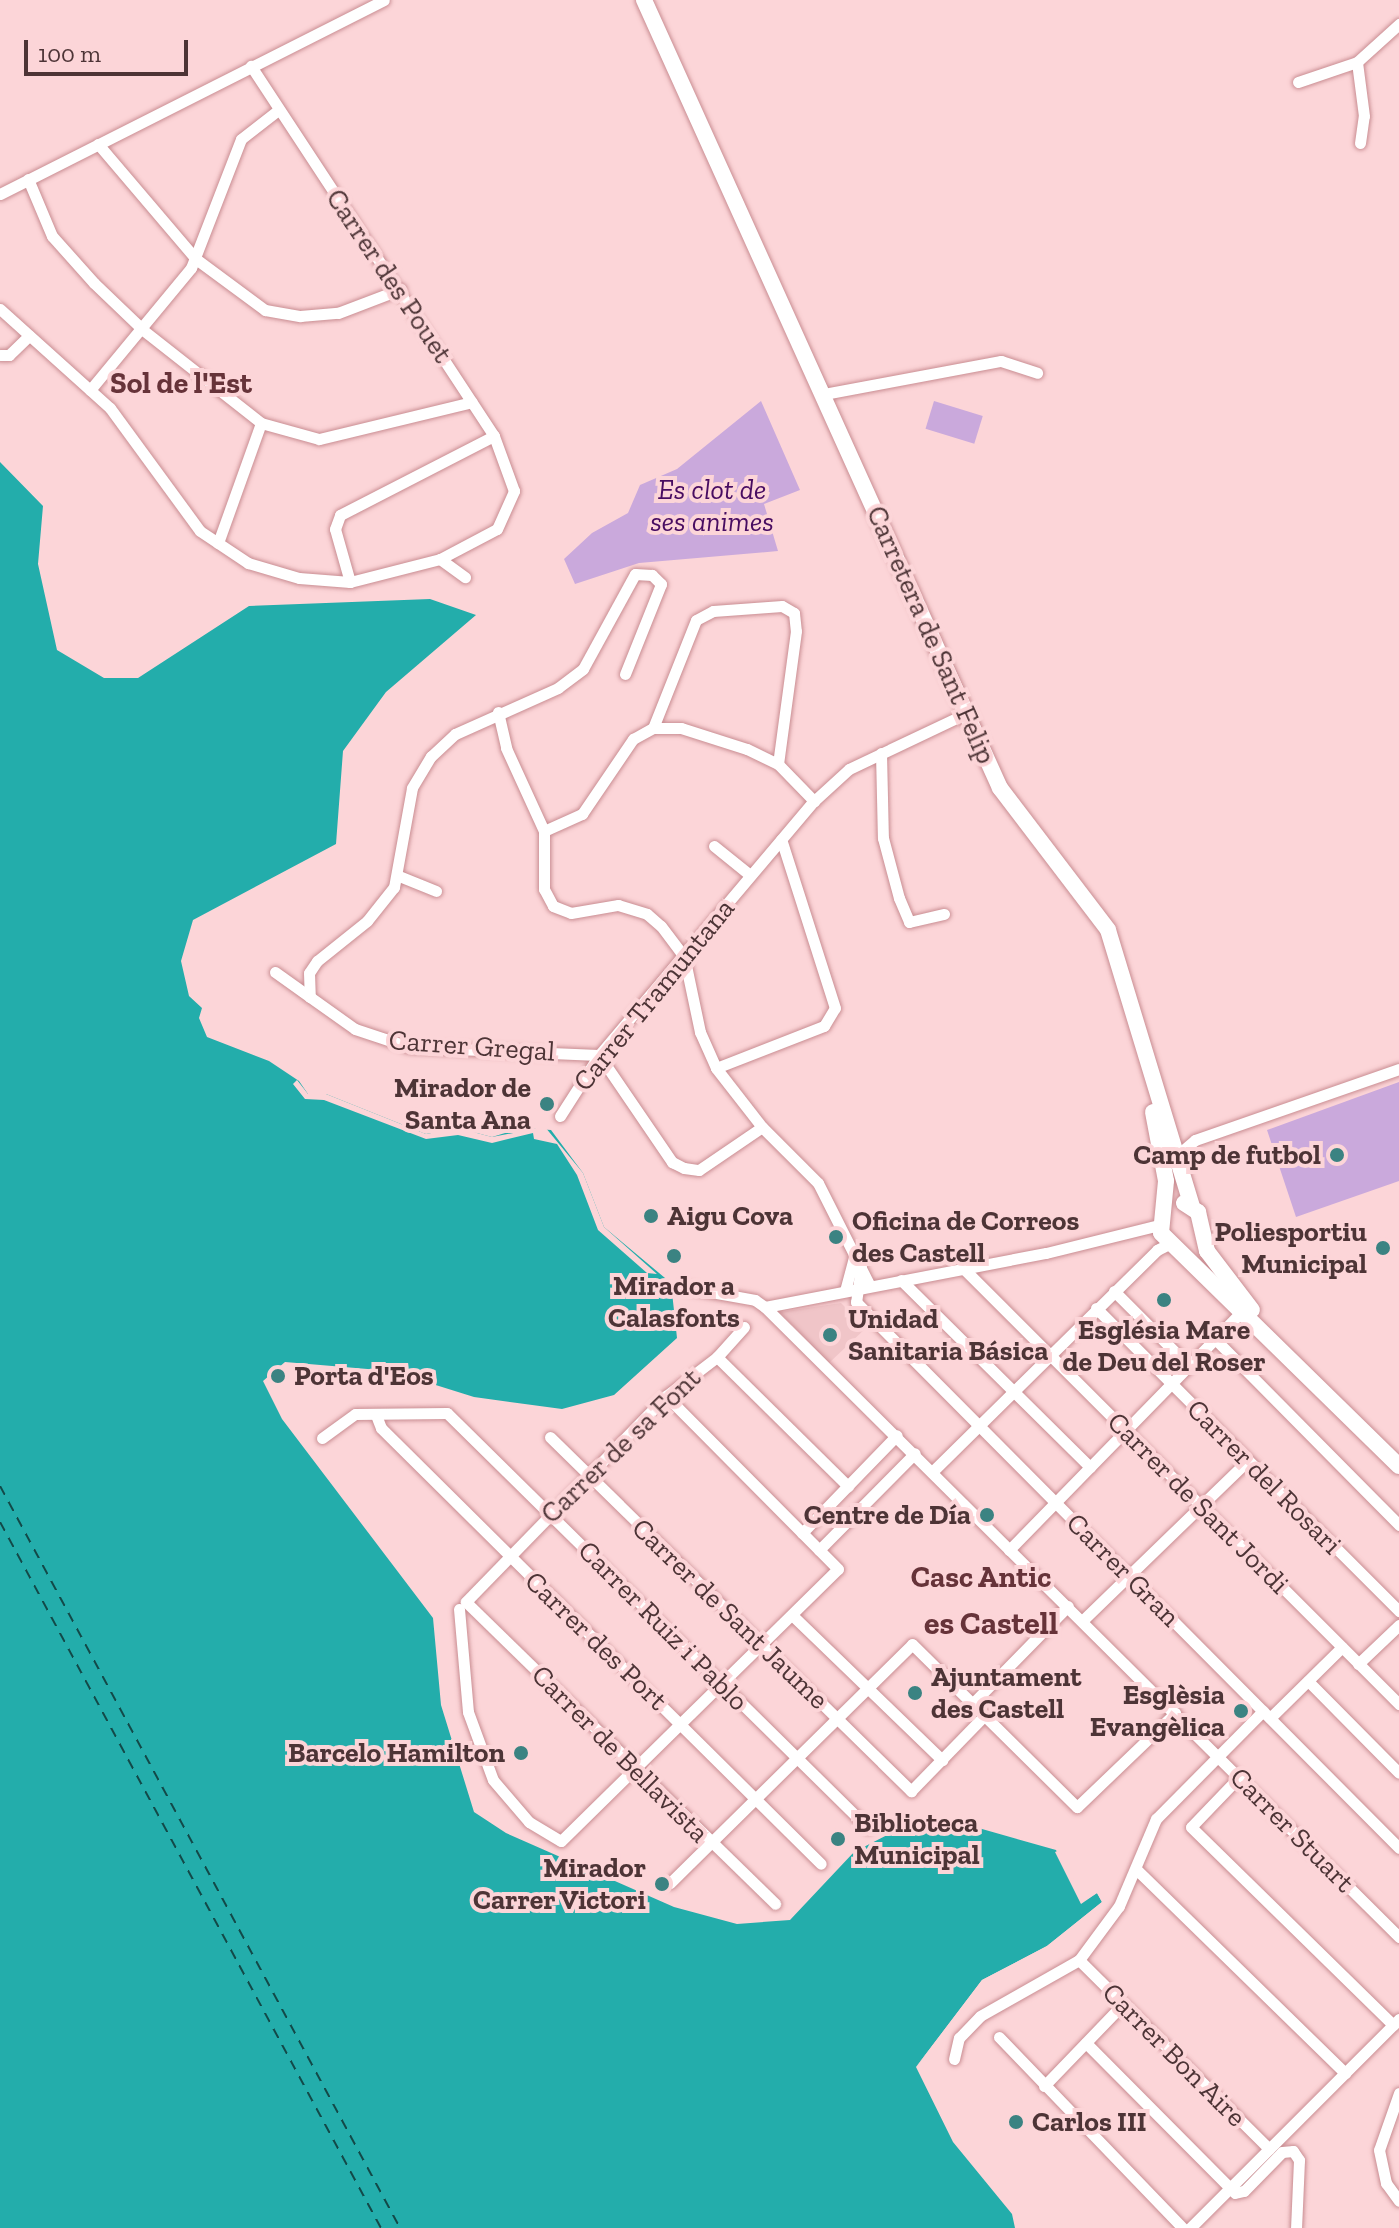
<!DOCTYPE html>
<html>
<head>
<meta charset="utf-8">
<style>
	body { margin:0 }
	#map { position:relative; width:1399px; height:2228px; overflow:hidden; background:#fcd5d8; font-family:"Zilla Slab",serif }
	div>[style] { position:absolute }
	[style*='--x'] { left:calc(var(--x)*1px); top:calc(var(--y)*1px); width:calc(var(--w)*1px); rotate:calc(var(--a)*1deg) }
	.built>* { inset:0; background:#f0c5c8 }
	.green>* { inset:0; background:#caa9dc; transform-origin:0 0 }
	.water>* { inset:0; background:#23adab }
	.pier>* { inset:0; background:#fcd5d8 }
	.ferry>* { height:2px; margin-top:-1px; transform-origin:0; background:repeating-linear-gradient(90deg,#124948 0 10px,transparent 0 18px) }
	.roads { filter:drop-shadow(0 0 2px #c98d92) drop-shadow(0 0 2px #c98d92) }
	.street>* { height:11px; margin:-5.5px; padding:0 5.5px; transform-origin:5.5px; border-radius:5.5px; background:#fff }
	.secondary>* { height:16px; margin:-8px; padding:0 8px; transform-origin:8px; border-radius:8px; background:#fff }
	.dots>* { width:22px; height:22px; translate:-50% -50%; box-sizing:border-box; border:4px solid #fcd5d8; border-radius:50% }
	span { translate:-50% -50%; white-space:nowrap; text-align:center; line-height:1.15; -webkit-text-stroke:8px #fcd5d8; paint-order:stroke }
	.street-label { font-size:28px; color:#4d3436 }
	.park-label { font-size:28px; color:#480c61; font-style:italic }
	.poi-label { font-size:28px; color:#4d3436; font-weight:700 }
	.right { translate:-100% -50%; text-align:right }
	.left { translate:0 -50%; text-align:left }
	.neighbourhood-label { font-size:30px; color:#663339; font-weight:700 }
	.quarter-label { font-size:32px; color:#663339; font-weight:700 }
	.scale { position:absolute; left:24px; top:40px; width:164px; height:36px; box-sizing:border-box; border:4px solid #4d3436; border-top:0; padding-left:10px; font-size:24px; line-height:28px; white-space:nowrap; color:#4d3436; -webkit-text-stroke:6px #fcd5d8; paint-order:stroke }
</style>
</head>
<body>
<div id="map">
	<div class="built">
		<div style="clip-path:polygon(841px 1303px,866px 1328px,829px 1363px,780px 1312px)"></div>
	</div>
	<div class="green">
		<div style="clip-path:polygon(761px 401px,800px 490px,764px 504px,778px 551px,639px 563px,575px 584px,564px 559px,592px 533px,628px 513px,640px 485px,677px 469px)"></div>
		<div style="left:934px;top:401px;width:51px;height:29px;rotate:17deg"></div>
		<div style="clip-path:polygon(1399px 1082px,1399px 1181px,1296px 1217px,1267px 1130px)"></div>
	</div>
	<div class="water">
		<div style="clip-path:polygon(0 462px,43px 506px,38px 564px,57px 650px,104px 678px,138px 678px,249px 606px,430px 599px,476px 615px,386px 692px,343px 751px,336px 844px,193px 920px,181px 961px,189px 996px,202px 1008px,199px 1018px,207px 1037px,269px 1061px,299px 1081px,308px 1094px,326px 1094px,426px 1134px,458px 1128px,492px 1137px,522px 1128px,551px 1130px,583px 1173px,604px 1227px,671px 1283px,677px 1338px,614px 1395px,562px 1409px,474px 1397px,391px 1371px,285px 1362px,263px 1381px,282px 1419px,433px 1618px,441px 1705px,474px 1812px,506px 1833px,674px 1907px,737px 1924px,790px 1920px,854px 1852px,895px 1831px,932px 1826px,975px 1827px,1056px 1850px,1081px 1903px,1097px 1893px,1102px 1902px,1047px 1946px,982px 1980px,916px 2067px,953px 2142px,1012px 2214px,1015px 2228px,0 2228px)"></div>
	</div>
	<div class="pier">
		<div style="clip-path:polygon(297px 1080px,308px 1094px,326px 1094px,426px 1134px,458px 1128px,492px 1137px,545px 1127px,583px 1173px,604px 1227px,657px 1274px,647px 1273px,598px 1230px,577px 1175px,557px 1144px,534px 1139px,533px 1133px,492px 1143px,458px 1135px,426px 1139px,324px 1100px,305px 1099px,293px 1084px)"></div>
		<div style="clip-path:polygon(1060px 1850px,1083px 1898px,1098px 1889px,1106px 1904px,1049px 1949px,984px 1983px,916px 2067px,982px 1980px,1047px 1946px,1102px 1902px,1097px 1893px,1081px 1904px,1055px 1852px)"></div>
	</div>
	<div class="ferry">
		<div style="--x:0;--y:1486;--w:843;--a:61.67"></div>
		<div style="--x:0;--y:1522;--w:802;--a:61.65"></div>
	</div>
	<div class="roads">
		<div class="street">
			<div style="--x:1298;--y:82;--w:62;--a:-18.7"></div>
			<div style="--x:1360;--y:143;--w:27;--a:-82"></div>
			<div style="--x:1364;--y:116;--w:54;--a:-97.4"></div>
			<div style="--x:1357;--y:62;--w:57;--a:-42.1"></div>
			<div style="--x:98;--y:144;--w:151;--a:49.6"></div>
			<div style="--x:196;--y:259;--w:86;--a:36.5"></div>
			<div style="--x:265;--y:310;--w:36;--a:10"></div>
			<div style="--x:300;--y:316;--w:38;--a:-5"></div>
			<div style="--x:338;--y:313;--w:67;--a:-20.9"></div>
			<div style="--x:28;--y:179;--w:62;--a:67.2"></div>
			<div style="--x:52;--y:236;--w:63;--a:48.2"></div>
			<div style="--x:94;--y:283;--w:68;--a:43.8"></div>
			<div style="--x:143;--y:330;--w:150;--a:38.2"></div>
			<div style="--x:261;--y:423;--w:60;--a:15.4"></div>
			<div style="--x:319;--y:439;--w:157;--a:-13.6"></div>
			<div style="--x:0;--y:194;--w:430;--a:-26.8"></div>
			<div style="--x:0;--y:309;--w:148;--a:42"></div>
			<div style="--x:110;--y:408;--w:152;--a:53.8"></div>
			<div style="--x:200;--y:531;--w:58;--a:33.7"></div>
			<div style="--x:248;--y:563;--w:53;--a:16.4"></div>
			<div style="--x:299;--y:578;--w:51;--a:4.5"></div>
			<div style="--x:350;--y:582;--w:93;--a:-14.3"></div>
			<div style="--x:440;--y:559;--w:64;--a:-27.8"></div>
			<div style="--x:497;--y:529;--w:42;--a:-65.9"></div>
			<div style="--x:514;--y:491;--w:59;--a:-110"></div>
			<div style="--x:494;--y:436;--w:443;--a:-123.3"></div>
			<div style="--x:0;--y:355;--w:9;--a:0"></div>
			<div style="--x:9;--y:355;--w:28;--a:-44"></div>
			<div style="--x:90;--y:390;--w:158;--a:-50.4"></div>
			<div style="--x:191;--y:268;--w:138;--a:-68.8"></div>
			<div style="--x:241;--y:139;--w:46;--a:-37.9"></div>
			<div style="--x:824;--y:394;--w:180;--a:-10.6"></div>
			<div style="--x:1001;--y:361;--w:38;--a:18"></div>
			<div style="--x:218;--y:543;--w:127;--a:-70.3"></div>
			<div style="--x:440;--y:559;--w:31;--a:36"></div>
			<div style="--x:350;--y:582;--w:55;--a:-105.8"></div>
			<div style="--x:335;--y:529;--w:15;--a:-70"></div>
			<div style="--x:340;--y:515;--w:173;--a:-27.2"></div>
			<div style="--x:625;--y:674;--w:97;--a:-68.2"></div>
			<div style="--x:661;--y:584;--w:13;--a:-135"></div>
			<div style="--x:652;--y:575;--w:17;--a:-177"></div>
			<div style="--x:635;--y:574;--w:108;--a:118.7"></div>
			<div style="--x:583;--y:669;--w:31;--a:143"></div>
			<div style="--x:558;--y:688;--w:113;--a:155.9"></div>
			<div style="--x:455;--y:734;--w:33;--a:137"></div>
			<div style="--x:431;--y:756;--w:37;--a:121"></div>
			<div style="--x:412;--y:788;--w:101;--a:100.3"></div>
			<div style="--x:394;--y:887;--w:43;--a:128.5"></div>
			<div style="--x:367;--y:921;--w:64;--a:141.3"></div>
			<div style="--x:317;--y:961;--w:14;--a:124"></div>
			<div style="--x:309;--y:973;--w:24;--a:88"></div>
			<div style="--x:310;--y:997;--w:55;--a:35.4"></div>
			<div style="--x:355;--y:1029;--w:57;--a:18.4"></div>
			<div style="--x:409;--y:1047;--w:190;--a:2.4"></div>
			<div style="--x:599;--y:1055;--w:130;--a:55.7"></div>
			<div style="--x:672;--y:1162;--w:13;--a:27"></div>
			<div style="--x:684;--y:1168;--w:15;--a:8"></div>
			<div style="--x:699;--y:1170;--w:76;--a:-34.3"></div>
			<div style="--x:498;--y:712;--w:37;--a:77"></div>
			<div style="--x:506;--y:748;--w:91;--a:65.4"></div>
			<div style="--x:544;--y:831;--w:58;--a:90"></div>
			<div style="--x:544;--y:889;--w:19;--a:62"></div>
			<div style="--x:553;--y:906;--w:19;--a:21"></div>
			<div style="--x:571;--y:913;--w:48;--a:-9.7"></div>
			<div style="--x:618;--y:905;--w:30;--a:17"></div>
			<div style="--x:647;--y:914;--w:18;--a:41"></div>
			<div style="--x:661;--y:926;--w:38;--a:53"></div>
			<div style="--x:684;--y:956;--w:78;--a:78.1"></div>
			<div style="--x:700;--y:1032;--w:39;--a:66"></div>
			<div style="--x:716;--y:1068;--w:75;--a:52.1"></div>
			<div style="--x:762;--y:1127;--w:79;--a:45"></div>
			<div style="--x:818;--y:1183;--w:115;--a:63.2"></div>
			<div style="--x:653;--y:728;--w:116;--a:-68.3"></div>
			<div style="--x:696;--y:620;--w:19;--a:-28"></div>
			<div style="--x:713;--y:611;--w:69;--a:-4.1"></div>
			<div style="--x:782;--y:606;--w:14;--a:30"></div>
			<div style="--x:794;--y:613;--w:18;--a:84"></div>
			<div style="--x:796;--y:631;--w:134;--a:97.7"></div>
			<div style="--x:881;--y:753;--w:85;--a:88.7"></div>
			<div style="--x:883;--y:838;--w:62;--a:75.1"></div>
			<div style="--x:899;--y:898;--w:26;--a:67"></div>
			<div style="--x:909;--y:922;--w:36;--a:-13"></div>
			<div style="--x:544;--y:831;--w:42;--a:-24.1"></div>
			<div style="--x:582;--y:814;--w:91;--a:-55.8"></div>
			<div style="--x:633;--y:739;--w:23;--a:-29"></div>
			<div style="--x:653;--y:728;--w:28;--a:0"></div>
			<div style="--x:681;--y:728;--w:69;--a:17.7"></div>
			<div style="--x:747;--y:749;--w:34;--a:26"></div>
			<div style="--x:778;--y:764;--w:52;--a:45.8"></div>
			<div style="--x:714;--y:846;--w:46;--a:38.9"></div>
			<div style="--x:399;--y:876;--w:40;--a:22"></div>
			<div style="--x:275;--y:972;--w:43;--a:35.5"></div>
			<div style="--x:716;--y:1068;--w:116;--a:-21.3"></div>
			<div style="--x:824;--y:1026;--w:21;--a:-59"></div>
			<div style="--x:835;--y:1008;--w:177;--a:-107.7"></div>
			<div style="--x:560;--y:1116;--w:72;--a:-57.4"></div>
			<div style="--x:599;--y:1055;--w:333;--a:-49.8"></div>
			<div style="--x:814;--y:801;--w:47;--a:-42.4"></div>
			<div style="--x:849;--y:769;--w:128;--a:-25.4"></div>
			<div style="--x:1181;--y:1162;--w:9;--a:-96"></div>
			<div style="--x:1180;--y:1153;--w:20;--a:-41"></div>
			<div style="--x:1195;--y:1140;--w:216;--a:-19.2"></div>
			<div style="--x:861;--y:1267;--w:35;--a:98"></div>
			<div style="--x:856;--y:1302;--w:770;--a:45.16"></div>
			<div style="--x:963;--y:1268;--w:617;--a:45"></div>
			<div style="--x:901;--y:1280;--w:266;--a:44.7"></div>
			<div style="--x:683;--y:1287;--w:73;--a:10.2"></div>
			<div style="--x:755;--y:1300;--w:12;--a:35"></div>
			<div style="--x:765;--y:1307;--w:894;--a:44.82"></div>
			<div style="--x:845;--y:1291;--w:38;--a:-75"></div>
			<div style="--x:1114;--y:1291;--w:106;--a:45"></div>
			<div style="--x:765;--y:1307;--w:286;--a:-10.9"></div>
			<div style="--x:1046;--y:1253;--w:116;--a:-13.9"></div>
			<div style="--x:1096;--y:1308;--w:429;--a:45"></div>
			<div style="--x:744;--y:1327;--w:40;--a:132"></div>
			<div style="--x:717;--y:1357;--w:64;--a:142.6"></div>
			<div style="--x:666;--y:1396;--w:287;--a:134.2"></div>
			<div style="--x:466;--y:1602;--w:432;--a:44.3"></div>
			<div style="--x:1215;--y:1339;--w:262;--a:45.3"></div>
			<div style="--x:717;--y:1357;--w:184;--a:44.6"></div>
			<div style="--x:376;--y:1415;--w:14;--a:69"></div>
			<div style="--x:381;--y:1428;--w:619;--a:44.74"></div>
			<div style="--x:550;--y:1437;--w:506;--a:44.44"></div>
			<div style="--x:911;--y:1791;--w:105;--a:-45.8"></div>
			<div style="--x:322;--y:1438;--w:41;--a:-36"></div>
			<div style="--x:355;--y:1414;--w:92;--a:-0.6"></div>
			<div style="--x:447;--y:1413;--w:591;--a:44.59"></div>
			<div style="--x:933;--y:1471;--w:315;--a:-44.6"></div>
			<div style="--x:1157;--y:1250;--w:16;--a:-27"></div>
			<div style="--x:802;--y:1533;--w:136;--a:-45.9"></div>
			<div style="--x:819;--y:1550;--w:136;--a:-45.3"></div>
			<div style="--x:1009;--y:1550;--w:332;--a:-45.7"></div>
			<div style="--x:459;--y:1609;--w:103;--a:85"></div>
			<div style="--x:468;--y:1712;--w:72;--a:69.8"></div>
			<div style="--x:493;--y:1780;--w:55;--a:49.4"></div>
			<div style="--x:529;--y:1822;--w:37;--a:31"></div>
			<div style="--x:561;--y:1841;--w:388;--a:-44.5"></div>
			<div style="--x:838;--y:1569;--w:244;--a:-134.8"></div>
			<div style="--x:792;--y:1615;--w:209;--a:44"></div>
			<div style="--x:1082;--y:1621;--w:231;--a:-44.1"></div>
			<div style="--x:1358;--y:1664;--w:57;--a:-43.6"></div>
			<div style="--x:1308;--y:1681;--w:129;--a:45.3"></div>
			<div style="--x:972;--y:1704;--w:137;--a:-45.6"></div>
			<div style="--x:1270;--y:1718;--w:101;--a:-44.6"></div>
			<div style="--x:1239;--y:1777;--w:69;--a:133.8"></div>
			<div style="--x:1191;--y:1827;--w:283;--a:44.4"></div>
			<div style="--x:1137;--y:1870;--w:291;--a:44.3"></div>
			<div style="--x:670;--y:1883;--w:340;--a:-44.6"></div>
			<div style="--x:912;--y:1644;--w:232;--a:44.7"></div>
			<div style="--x:1077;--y:1807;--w:136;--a:-43.8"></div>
			<div style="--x:1079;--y:1960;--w:268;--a:44.8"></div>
			<div style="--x:999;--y:2037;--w:265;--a:46.1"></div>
			<div style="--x:1086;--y:2043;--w:211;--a:45.2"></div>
			<div style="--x:1235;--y:2193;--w:9;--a:-13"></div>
			<div style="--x:1244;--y:2191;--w:54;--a:-45.7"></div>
			<div style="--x:1282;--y:2152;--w:11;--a:-5"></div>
			<div style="--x:1293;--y:2151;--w:11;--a:56"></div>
			<div style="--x:1299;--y:2160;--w:68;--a:92.5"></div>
			<div style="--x:954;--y:2059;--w:22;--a:-77"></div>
			<div style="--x:959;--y:2038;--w:30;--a:-46"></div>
			<div style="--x:980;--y:2016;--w:114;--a:-29.5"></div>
			<div style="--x:1079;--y:1960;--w:67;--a:-53.5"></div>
			<div style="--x:1119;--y:1906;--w:95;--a:-67"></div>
			<div style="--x:1156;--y:1819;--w:152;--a:-45.3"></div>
			<div style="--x:1044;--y:2086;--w:114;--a:-46.1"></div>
			<div style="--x:1399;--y:2093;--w:60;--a:109.3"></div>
			<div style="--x:1379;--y:2150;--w:34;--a:78"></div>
			<div style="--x:1386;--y:2183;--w:22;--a:54"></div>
			<div style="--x:1190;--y:2228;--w:296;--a:-45"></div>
		</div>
		<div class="secondary">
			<div style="--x:644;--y:0;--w:865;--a:65.69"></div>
			<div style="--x:1000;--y:788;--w:178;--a:52.7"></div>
			<div style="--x:1108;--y:930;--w:288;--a:73.1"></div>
			<div style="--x:1153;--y:1112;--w:70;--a:79.3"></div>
			<div style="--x:1166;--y:1181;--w:52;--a:95.5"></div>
			<div style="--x:1161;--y:1233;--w:333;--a:44.4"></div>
			<div style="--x:1184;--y:1203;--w:17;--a:33"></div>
			<div style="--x:1198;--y:1212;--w:40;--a:77"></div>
			<div style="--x:1207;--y:1251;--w:74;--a:52.7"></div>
		</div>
	</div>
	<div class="dots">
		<div style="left:547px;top:1104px;background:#3b8382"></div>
		<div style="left:1337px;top:1155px;background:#3b8382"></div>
		<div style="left:651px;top:1216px;background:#3b8382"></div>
		<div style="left:836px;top:1237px;background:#3b8382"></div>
		<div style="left:1383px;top:1248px;background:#3b8382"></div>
		<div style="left:674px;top:1256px;background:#3b8382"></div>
		<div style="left:1164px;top:1300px;background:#3b8382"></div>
		<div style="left:830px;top:1335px;background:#3b8382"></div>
		<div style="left:278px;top:1376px;background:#3b8382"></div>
		<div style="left:987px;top:1515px;background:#3b8382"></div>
		<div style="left:915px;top:1693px;background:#3b8382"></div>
		<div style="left:1241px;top:1711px;background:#3b8382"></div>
		<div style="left:521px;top:1753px;background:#3b8382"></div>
		<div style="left:838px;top:1839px;background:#3b8382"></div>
		<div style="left:662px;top:1884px;background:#3b8382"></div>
		<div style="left:1016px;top:2122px;background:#3b8382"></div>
	</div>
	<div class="street-label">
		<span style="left:389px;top:276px;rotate:56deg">Carrer des Pouet</span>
		<span style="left:931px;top:635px;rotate:66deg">Carretera de Sant Felip</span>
		<span style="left:654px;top:995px;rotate:-51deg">Carrer Tramuntana</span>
		<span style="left:472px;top:1046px;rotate:4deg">Carrer Gregal</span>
		<span style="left:621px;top:1446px;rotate:-44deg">Carrer de sa Font</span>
		<span style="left:1264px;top:1477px;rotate:45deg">Carrer del Rosari</span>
		<span style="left:1198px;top:1503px;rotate:45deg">Carrer de Sant Jordi</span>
		<span style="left:1123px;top:1570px;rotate:45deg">Carrer Gran</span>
		<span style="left:730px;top:1614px;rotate:44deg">Carrer de Sant Jaume</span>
		<span style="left:663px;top:1626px;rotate:45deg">Carrer Ruiz i Pablo</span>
		<span style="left:596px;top:1641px;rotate:44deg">Carrer des Port</span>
		<span style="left:620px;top:1754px;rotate:45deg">Carrer de Bellavista</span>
		<span style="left:1292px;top:1830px;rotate:45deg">Carrer Stuart</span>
		<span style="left:1174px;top:2055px;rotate:45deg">Carrer Bon Aire</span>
	</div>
	<div class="park-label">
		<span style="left:712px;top:506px">Es clot de<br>ses animes</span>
	</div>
	<div class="poi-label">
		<span class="right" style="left:531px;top:1104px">Mirador de<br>Santa Ana</span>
		<span class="right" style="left:1321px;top:1155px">Camp de futbol</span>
		<span class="left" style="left:667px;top:1216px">Aigu Cova</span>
		<span class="left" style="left:852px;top:1237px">Oficina de Correos<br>des Castell</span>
		<span class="right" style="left:1367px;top:1248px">Poliesportiu<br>Municipal</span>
		<span style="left:674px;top:1302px">Mirador a<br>Calasfonts</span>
		<span class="left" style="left:848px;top:1335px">Unidad<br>Sanitaria Básica</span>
		<span style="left:1164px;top:1346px">Església Mare<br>de Deu del Roser</span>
		<span class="left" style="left:294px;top:1376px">Porta d'Eos</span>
		<span class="right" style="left:971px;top:1515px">Centre de Día</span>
		<span class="left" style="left:931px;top:1693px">Ajuntament<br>des Castell</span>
		<span class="right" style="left:1225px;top:1711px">Esglèsia<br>Evangèlica</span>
		<span class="right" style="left:505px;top:1753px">Barcelo Hamilton</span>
		<span class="left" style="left:854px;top:1839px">Biblioteca<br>Municipal</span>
		<span class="right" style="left:646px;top:1884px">Mirador<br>Carrer Victori</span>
		<span class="left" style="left:1032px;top:2122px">Carlos III</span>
	</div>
	<div class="neighbourhood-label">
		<span style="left:181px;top:383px">Sol de l'Est</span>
		<span style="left:981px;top:1577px">Casc Antic</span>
	</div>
	<div class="quarter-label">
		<span style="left:991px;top:1623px">es Castell</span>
	</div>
	<div class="scale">100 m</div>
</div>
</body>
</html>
